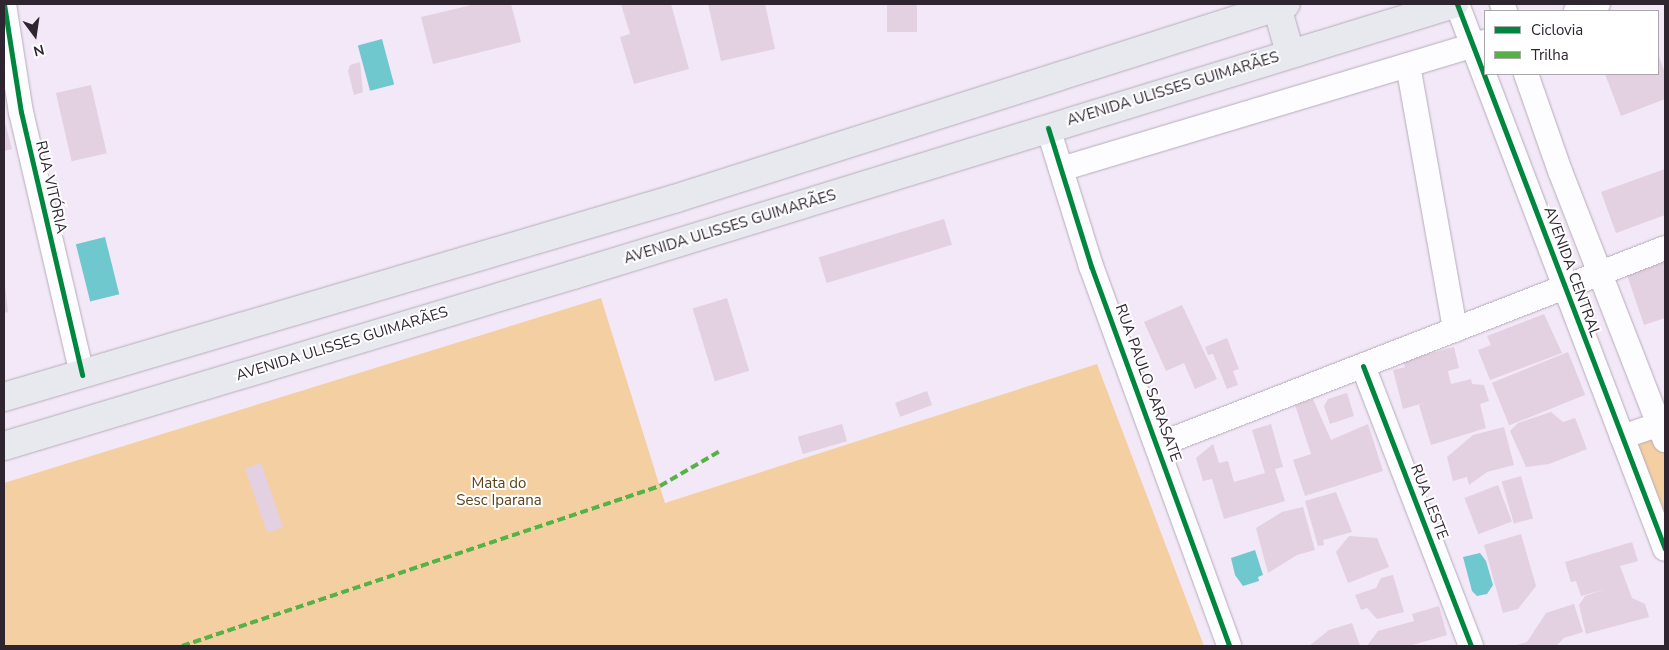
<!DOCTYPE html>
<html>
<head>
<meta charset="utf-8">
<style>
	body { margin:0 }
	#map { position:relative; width:1669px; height:650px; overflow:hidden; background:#f3e8f7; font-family:"Nunito Sans",sans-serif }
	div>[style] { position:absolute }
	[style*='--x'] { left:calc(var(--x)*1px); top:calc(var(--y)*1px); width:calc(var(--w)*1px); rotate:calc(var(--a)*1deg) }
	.green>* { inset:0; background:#f4cfa2 }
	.water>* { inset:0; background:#6fc8ce; transform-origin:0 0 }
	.building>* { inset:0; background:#e3d0e1; transform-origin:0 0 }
	.roads { filter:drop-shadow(0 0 1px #b5acb9) drop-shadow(0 0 1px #b5acb9) }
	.street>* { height:24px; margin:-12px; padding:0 12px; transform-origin:12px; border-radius:12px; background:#fdfcfe }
	.primary>* { height:28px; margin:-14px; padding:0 14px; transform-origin:14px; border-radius:14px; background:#e7e9ef }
	.quiet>* { height:4px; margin-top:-2px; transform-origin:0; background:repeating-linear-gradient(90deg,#56b246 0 8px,transparent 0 12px) }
	.cycleway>* { height:5px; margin:-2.5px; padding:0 2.5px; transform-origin:2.5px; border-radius:2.5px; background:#00873e }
	span { translate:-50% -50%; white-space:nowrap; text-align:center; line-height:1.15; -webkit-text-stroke:4px #fff; paint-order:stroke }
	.street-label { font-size:15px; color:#2e2531 }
	.park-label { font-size:15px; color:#5a4117 }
	.frame { position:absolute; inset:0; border:5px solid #2e2531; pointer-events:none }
	.legend { position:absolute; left:1484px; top:10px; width:175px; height:65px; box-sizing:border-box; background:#fff; border:1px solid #aba8ad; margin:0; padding:6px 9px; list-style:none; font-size:15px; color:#2e2531 }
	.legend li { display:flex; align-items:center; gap:10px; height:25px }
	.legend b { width:25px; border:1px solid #aba8ad }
	.north { position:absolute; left:10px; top:10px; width:50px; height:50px; -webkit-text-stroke:4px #fff; paint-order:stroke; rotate:166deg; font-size:14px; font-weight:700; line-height:20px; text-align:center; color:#2e2531 }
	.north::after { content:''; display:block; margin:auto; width:18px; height:22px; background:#2e2531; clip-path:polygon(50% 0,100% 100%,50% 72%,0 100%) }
</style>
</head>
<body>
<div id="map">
	<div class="green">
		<div style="clip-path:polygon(601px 298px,665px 503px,1097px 364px,1204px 646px,4px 646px,4px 483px)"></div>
		<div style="clip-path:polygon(1660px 433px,1665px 447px,1665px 530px,1632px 444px)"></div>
	</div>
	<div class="water">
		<div style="left:382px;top:39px;width:47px;height:25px;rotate:75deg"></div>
		<div style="left:105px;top:237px;width:59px;height:30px;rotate:76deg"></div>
		<div style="clip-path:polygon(1255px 550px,1263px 575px,1258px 577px,1259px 581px,1243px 586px,1235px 575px,1231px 558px)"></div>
		<div style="clip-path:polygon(1480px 553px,1486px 561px,1493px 585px,1487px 594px,1477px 596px,1472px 591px,1463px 557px)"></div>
	</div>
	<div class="building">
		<div style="clip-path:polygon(476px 4px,511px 4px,521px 42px,433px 64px,421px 17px)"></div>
		<div style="clip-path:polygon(621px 4px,671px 4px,689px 69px,634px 84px,620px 37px,630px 34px)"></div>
		<div style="clip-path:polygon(708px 4px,765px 4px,775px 49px,721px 61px)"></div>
		<div style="left:887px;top:4px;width:30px;height:28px"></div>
		<div style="clip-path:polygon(1658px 54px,1665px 73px,1665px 99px,1621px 116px,1605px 74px,1658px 74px)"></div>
		<div style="clip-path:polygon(360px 62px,363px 92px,354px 95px,348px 71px,350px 65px)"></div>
		<div style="left:91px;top:85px;width:70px;height:36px;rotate:77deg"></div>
		<div style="clip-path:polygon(4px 119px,12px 149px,4px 151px)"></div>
		<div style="clip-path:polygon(1665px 169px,1665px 215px,1616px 233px,1601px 192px)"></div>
		<div style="left:944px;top:219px;width:27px;height:131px;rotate:73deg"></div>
		<div style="clip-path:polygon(1665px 259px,1665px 318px,1644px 325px,1626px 272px)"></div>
		<div style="clip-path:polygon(5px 286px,8px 312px,4px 313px,4px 287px)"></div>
		<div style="left:727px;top:298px;width:76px;height:36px;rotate:73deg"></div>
		<div style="clip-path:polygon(1182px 305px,1217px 379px,1195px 389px,1184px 363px,1166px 371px,1144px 322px)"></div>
		<div style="clip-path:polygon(1544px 314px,1562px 353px,1490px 380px,1478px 350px,1491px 345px,1487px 336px)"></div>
		<div style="clip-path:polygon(1227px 338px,1239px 369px,1233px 371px,1238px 385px,1227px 389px,1213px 354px,1208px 355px,1205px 347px)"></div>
		<div style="clip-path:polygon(1454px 347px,1459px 368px,1448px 371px,1451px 384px,1471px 379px,1472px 384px,1484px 385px,1489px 401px,1480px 404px,1486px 428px,1431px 445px,1419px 405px,1427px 402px,1403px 409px,1393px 370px,1405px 367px,1403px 361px)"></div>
		<div style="left:1568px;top:352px;width:46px;height:82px;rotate:68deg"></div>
		<div style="left:927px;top:391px;width:15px;height:34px;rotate:70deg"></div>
		<div style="clip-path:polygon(1347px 393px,1354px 416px,1330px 424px,1324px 406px,1328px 399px)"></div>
		<div style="clip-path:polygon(1313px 399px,1331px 440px,1368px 424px,1383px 471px,1305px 496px,1293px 460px,1311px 454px,1295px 405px)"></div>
		<div style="clip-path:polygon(1551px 412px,1563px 422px,1575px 418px,1587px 449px,1549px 464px,1526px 467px,1510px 431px,1518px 423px)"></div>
		<div style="left:842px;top:424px;width:18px;height:46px;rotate:74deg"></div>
		<div style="clip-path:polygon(1271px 424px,1283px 467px,1275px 469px,1285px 501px,1224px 519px,1212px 479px,1203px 481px,1196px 458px,1213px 444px,1219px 463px,1228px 461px,1234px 482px,1265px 473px,1252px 430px)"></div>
		<div style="clip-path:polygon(1504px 427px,1514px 465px,1487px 472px,1469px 485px,1467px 477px,1453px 481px,1447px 457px,1473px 435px)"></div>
		<div style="left:261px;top:463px;width:68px;height:17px;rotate:71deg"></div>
		<div style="left:1521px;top:476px;width:44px;height:20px;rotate:74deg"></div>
		<div style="left:1498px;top:485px;width:39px;height:36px;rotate:69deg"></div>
		<div style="clip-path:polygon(1336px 492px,1352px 532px,1323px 540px,1324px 545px,1318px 546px,1305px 501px)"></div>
		<div style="clip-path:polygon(1303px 507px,1315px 550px,1297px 555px,1268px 573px,1256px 528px,1282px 512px)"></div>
		<div style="clip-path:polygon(1521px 534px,1536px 586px,1518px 609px,1503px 613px,1484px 545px)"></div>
		<div style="clip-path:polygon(1349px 536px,1377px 538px,1389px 567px,1348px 583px,1336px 552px)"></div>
		<div style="clip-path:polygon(1632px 542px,1638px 561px,1620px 566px,1632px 598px,1645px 604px,1649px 617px,1586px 634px,1579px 605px,1585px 596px,1606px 589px,1581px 596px,1576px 581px,1571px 582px,1565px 562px)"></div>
		<div style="clip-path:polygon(1393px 575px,1404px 612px,1377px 619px,1367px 608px,1361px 610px,1355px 595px,1376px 588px,1381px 578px)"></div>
		<div style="clip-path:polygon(1574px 604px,1583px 632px,1564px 638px,1556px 646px,1513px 646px,1527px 642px,1546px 613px)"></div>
		<div style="clip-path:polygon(1439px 606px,1447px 635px,1409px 646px,1367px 646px,1378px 631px,1414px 621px,1412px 614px)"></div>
		<div style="clip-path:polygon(1352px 623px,1360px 646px,1309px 646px,1329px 630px)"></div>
	</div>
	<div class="roads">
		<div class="street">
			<div style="--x:4;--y:4;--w:109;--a:81.1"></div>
			<div style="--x:21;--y:112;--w:270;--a:76.9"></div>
			<div style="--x:1457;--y:4;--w:583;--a:69.11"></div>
			<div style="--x:1502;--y:4;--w:8;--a:67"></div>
			<div style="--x:1576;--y:11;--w:23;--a:-18"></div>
			<div style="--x:1408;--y:65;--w:269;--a:79.9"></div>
			<div style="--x:1526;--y:74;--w:103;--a:70.7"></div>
			<div style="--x:1560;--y:171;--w:289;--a:68.7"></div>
			<div style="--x:1048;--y:128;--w:145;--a:72.7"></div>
			<div style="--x:1091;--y:266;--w:404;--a:70"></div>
			<div style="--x:1061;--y:169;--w:443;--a:-16.7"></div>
			<div style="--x:1363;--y:366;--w:300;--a:68.9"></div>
			<div style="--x:1622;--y:437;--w:39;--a:-19"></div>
			<div style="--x:1158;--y:445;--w:544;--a:-21.23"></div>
		</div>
		<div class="primary">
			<div style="--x:1277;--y:7;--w:48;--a:74.2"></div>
			<div style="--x:4;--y:397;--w:699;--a:-16.46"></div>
			<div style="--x:674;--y:199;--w:642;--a:-17.67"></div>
			<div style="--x:4;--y:446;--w:594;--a:-16.73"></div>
			<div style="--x:573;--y:275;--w:922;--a:-17.1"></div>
		</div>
	</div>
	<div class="quiet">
		<div style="--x:182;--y:646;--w:504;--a:-18.51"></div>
		<div style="--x:660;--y:486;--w:69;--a:-30.3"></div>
	</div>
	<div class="cycleway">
		<div style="--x:4;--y:4;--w:109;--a:81.1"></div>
		<div style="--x:21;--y:112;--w:270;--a:76.9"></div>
		<div style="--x:1457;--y:4;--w:583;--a:69.11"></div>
		<div style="--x:1048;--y:128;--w:145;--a:72.7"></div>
		<div style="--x:1091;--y:266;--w:404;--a:70"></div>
		<div style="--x:1363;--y:366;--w:300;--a:68.9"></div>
	</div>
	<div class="street-label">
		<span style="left:1173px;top:89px;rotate:-17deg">AVENIDA ULISSES GUIMARÃES</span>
		<span style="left:51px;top:187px;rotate:77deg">RUA VITÓRIA</span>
		<span style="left:730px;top:227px;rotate:-17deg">AVENIDA ULISSES GUIMARÃES</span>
		<span style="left:1572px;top:272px;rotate:70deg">AVENIDA CENTRAL</span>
		<span style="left:342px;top:344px;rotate:-17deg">AVENIDA ULISSES GUIMARÃES</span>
		<span style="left:1148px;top:383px;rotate:70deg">RUA PAULO SARASATE</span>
		<span style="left:1429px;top:502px;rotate:69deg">RUA LESTE</span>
	</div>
	<div class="park-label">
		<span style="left:499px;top:492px">Mata do<br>Sesc Iparana</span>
	</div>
	<div class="frame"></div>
	<ul class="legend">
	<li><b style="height:6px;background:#00873e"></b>Ciclovia</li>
	<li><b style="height:6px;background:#56b246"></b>Trilha</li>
	</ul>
	<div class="north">N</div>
</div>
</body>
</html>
